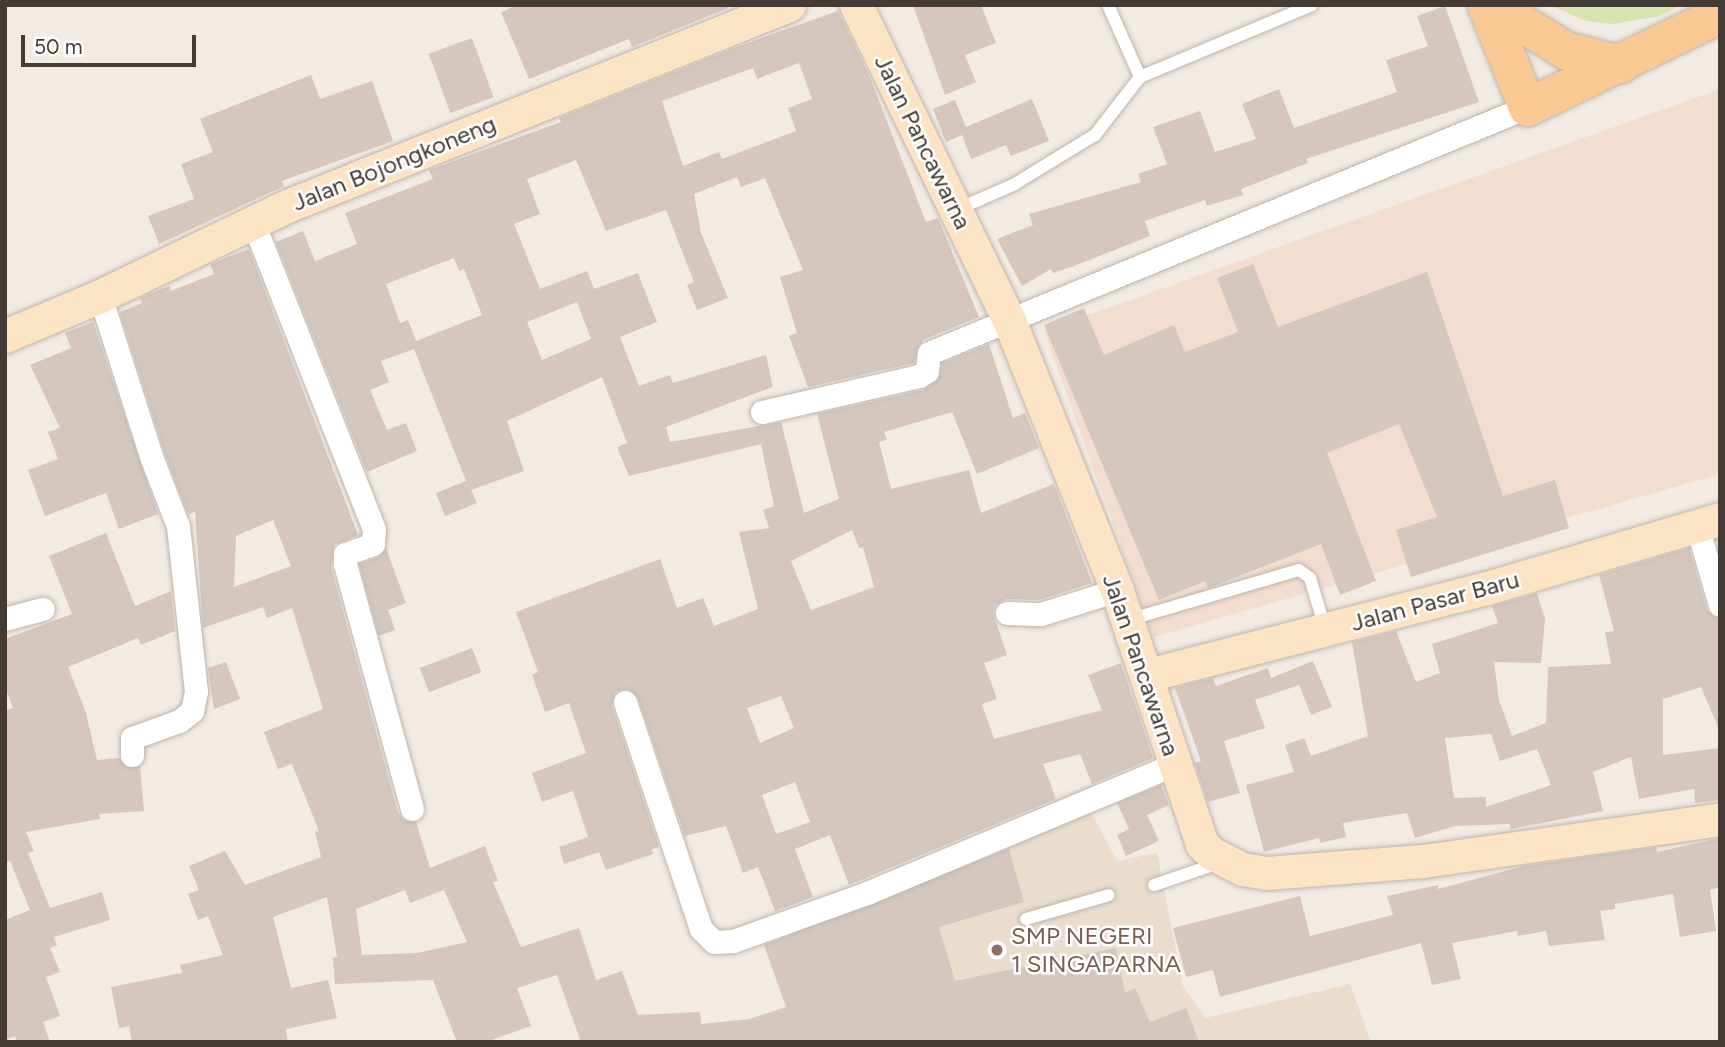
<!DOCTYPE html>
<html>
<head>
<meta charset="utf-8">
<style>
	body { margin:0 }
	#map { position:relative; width:1725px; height:1047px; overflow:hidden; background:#f1ebe4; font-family:Figtree,sans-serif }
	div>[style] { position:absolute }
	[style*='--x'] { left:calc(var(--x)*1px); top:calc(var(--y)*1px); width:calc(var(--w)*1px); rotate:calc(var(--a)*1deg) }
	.commercial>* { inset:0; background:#f3ddd0 }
	.education>* { inset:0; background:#eaddce }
	.green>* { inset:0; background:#d6e4ae }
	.building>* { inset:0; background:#d5c7bd; transform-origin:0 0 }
	.roads { filter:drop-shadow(0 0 2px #bfb4aa) drop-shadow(0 0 2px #bfb4aa) }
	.lane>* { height:12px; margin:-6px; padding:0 6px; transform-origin:6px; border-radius:6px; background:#fff }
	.street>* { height:23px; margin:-11.5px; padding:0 11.5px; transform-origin:11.5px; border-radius:11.5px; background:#fff }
	.secondary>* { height:33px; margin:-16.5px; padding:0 16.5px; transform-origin:16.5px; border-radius:16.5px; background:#fce3c4 }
	.primary>* { height:37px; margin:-18.5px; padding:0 18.5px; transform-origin:18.5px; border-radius:18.5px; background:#faca95 }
	.dots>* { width:19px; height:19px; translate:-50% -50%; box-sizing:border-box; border:4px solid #fff; border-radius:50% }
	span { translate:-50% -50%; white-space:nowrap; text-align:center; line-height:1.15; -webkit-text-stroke:5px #fff; paint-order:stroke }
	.street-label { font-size:24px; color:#433b34 }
	.education-label { font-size:24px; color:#785e54 }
	.left { translate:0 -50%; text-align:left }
	.frame { position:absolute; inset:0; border:7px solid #433b34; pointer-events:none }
	.scale { position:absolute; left:21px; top:35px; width:175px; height:32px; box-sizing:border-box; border:4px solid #433b34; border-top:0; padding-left:9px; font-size:21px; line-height:24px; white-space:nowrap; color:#433b34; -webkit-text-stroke:5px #fff; paint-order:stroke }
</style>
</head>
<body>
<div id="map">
	<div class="commercial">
		<div style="clip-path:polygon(1720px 89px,1720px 474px,1154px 637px,1044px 331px)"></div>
	</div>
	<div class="education">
		<div style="clip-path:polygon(1090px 810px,1117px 861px,1157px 853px,1183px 986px,1205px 1018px,1350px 984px,1371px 1042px,845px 1042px,807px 916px)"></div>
	</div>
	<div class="green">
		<div style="clip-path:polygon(1549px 5px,1680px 5px,1660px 16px,1612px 24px,1587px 21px)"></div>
	</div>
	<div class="building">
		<div style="clip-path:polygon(518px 5px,728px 5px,728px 8px,632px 47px,629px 39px,529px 79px,501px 12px)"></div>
		<div style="clip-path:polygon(913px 5px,981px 5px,996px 43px,965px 55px,976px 82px,945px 95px)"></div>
		<div style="clip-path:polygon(1445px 6px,1479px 102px,1306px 159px,1308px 163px,1241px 189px,1243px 195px,1207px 206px,1205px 200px,1145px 221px,1150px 236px,1074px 266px,1053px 273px,1051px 269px,1022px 286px,997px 239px,1033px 225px,1029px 214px,1141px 182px,1138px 174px,1167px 164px,1153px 127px,1200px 111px,1215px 152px,1256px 139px,1242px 104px,1279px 89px,1294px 128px,1397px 92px,1386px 60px,1428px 46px,1417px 16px)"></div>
		<div style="clip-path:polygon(evenodd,838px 11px,869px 75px,926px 222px,938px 218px,979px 317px,923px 340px,914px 363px,808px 387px,789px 336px,797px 333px,780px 277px,803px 270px,765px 178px,741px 187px,737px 177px,694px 194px,701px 233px,728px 298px,697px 310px,687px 285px,694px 282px,666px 210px,606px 231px,576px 160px,527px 179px,540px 214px,514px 224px,540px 289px,587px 271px,594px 289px,638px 273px,657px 322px,620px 337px,639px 386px,670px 375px,673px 383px,766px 355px,773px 387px,666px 427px,670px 442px,781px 422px,804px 513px,839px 499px,817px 414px,923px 390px,938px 379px,942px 363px,989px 344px,1013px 418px,1025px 413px,1039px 448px,977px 474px,952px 412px,884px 432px,887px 440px,879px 442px,891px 489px,969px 470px,981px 513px,1054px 484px,1092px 583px,1039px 600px,1007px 599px,996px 605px,993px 613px,1007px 655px,984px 663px,997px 699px,982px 704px,994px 739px,1102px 710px,1088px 675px,1121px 663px,1153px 758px,1092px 784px,1080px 754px,1043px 764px,1056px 799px,849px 885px,830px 835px,795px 849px,813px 897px,775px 911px,758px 867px,743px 873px,726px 826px,685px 836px,638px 698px,628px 689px,615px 692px,612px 706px,659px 847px,652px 849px,653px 854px,606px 870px,599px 852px,564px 864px,559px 847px,588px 837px,573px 791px,542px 802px,532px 773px,586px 753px,569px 703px,545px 712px,532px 675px,538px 672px,516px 612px,660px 559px,677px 608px,703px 598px,714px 626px,758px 609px,739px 532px,769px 528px,763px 510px,774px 506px,761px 444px,629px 476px,617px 447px,627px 443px,602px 377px,507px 421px,524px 471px,471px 490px,477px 503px,445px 516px,436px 493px,466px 481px,414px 349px,381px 361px,389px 382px,370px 390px,387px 430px,406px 423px,417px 451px,367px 472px,276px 242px,303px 231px,315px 261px,357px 244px,345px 213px,433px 179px,429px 170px,561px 122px,559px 118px,739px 46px,838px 11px,799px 63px,812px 99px,788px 108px,796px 131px,722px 159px,719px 152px,683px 166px,662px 101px,753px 68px,757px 79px,799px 63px,838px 11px,454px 258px,459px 271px,464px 269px,482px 315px,416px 341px,408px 320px,400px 323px,386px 284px,454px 258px,838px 11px,577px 302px,591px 339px,542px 360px,527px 322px,577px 302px,838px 11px,852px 530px,859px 548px,863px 547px,874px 587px,811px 610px,791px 561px,852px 530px,838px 11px,781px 696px,794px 728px,760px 743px,747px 708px,781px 696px,838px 11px,795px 782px,810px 822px,776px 834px,762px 795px,795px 782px)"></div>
		<div style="left:472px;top:38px;width:63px;height:46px;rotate:70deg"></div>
		<div style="clip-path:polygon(311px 75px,320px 99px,372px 81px,393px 141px,282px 181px,284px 186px,159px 244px,148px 216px,194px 199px,181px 164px,213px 152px,200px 119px)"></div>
		<div style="clip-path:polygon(1032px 99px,1049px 141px,1011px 156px,1006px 145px,971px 159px,962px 135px,946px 142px,933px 109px,955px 100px,966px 127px)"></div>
		<div style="clip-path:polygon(evenodd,249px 249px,358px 535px,334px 545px,331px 567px,398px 813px,403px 819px,416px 822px,430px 868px,485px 846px,498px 881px,493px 882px,521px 947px,579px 928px,596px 980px,622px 971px,638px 1015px,700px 1012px,701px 1024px,750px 1019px,786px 1007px,764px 945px,1009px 849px,1024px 902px,939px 927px,955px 981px,1116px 948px,1125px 993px,1135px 988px,1150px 1022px,1186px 1008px,1199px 1042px,581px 1042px,557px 975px,517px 988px,531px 1026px,486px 1042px,457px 1042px,433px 980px,335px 984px,333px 958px,337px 957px,327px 897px,273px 917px,291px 988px,328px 980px,337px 1018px,286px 1029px,288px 1042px,132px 1042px,129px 1026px,119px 1028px,111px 987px,182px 973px,180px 965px,223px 955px,208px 916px,198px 920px,188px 894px,199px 890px,189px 866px,225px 851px,245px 885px,321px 857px,315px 832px,319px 831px,292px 764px,278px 769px,264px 732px,323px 709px,292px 608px,267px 618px,263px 607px,203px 628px,195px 512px,188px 514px,165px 454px,120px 312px,142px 303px,140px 298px,151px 293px,169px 286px,171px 291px,214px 274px,210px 264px,249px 249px,273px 520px,291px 566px,234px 587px,236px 536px,273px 520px,249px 249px,405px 890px,410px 903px,444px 890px,467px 942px,417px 953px,362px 955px,356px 909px,405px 890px)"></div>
		<div style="clip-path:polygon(1253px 264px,1278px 327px,1427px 272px,1503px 496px,1555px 480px,1569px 528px,1411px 577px,1396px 530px,1437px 517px,1399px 424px,1327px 453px,1376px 581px,1340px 595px,1321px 544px,1216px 585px,1208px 588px,1205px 581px,1159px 600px,1044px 325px,1084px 308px,1104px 355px,1174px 325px,1185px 352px,1238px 332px,1217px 278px)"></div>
		<div style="clip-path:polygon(93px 322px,158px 514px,119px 529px,106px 493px,45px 516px,28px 470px,58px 459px,48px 432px,60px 428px,30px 365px,71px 348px,65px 333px)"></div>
		<div style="clip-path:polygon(106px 533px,135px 606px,171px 591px,175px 631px,141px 645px,138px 638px,68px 667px,86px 713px,97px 760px,119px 758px,126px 767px,140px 766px,144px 811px,99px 814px,100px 819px,26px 832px,34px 851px,28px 853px,50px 908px,102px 892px,110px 920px,54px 937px,57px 945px,50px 948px,60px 972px,46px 977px,60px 1016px,43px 1022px,50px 1042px,17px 1042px,15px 1036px,5px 1040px,5px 920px,30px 910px,10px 861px,5px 863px,5px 711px,13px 708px,5px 687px,5px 639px,72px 614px,49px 556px)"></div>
		<div style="clip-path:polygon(386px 548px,406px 603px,388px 610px,395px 630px,379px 636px,359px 564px,378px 557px)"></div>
		<div style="clip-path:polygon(evenodd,1689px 548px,1707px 610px,1720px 619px,1720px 732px,1701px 687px,1663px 699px,1663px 755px,1720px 748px,1720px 800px,1695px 803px,1694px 789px,1639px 799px,1631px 757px,1593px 772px,1603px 811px,1511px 829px,1509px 824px,1455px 826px,1415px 838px,1407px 813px,1343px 823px,1346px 837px,1320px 843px,1319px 838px,1264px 852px,1246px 785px,1294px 772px,1285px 745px,1304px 738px,1311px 756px,1368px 736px,1352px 642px,1396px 631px,1416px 682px,1440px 673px,1432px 644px,1498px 623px,1492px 606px,1537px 593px,1545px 619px,1541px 663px,1494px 662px,1499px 700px,1512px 736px,1546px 723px,1548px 667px,1611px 664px,1605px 632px,1614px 631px,1599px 575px,1689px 548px,1491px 734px,1500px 761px,1537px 749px,1551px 785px,1486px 807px,1486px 797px,1454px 798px,1445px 738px,1491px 734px)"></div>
		<div style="left:472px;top:648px;width:26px;height:56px;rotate:69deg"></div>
		<div style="clip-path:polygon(1313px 661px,1332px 707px,1311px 715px,1299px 685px,1255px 700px,1265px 728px,1224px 741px,1240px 793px,1208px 802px,1195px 763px,1201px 761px,1175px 688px,1213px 678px,1216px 686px,1268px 668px,1271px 678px)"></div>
		<div style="clip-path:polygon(226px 662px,240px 699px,214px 709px,208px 668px)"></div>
		<div style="clip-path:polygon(1161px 785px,1169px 805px,1147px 815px,1159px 841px,1126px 856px,1117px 835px,1129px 829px,1117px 803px)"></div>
		<div style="clip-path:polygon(1720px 838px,1720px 887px,1710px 890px,1716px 931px,1680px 937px,1673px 894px,1615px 904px,1615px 909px,1600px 911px,1605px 940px,1549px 946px,1546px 931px,1518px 936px,1517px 931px,1452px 943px,1461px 979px,1432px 985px,1421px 943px,1220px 997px,1213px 970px,1186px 977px,1173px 928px,1300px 896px,1310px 936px,1393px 915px,1387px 896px,1438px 885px,1438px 889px,1524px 866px,1656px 847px,1657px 852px)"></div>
	</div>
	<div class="roads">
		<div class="lane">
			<div style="--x:1108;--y:5;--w:79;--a:66"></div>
			<div style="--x:958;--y:209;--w:60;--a:-23.6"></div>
			<div style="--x:1013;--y:185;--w:96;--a:-31.4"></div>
			<div style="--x:1095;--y:135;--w:73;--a:-52.2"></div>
			<div style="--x:1140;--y:77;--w:186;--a:-22.7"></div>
			<div style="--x:1128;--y:620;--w:178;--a:-16.3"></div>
			<div style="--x:1299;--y:570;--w:14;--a:36"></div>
			<div style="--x:1310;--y:578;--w:52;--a:73.3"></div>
			<div style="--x:1154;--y:885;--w:69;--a:-18.7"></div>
			<div style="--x:1026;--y:919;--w:86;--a:-16.1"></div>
		</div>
		<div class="street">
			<div style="--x:253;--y:222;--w:330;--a:68.5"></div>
			<div style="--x:374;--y:529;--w:15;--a:94"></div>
			<div style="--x:373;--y:544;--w:30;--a:160"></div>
			<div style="--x:345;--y:554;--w:10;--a:90"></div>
			<div style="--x:345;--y:564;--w:254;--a:74.7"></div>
			<div style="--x:100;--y:296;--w:171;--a:72.3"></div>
			<div style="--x:152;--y:459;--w:72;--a:68.8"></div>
			<div style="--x:178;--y:526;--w:166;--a:83.8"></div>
			<div style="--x:196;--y:691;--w:20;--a:101"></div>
			<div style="--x:192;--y:711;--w:16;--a:142"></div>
			<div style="--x:179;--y:721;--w:50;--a:160.1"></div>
			<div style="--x:132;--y:738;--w:17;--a:90"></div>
			<div style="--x:762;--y:412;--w:161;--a:-12.9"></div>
			<div style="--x:919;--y:376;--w:9;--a:-32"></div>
			<div style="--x:927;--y:371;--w:18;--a:-84"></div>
			<div style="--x:929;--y:353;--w:647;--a:-22.36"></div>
			<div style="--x:1697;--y:526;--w:82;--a:73.8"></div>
			<div style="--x:1007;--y:613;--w:34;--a:2"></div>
			<div style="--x:1041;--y:614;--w:80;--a:-17.5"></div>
			<div style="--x:5;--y:619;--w:39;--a:-15"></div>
			<div style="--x:625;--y:702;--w:239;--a:71.5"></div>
			<div style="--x:701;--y:929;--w:18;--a:45"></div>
			<div style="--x:714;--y:942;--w:19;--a:-3"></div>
			<div style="--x:733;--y:941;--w:142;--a:-19.7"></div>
			<div style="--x:867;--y:893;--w:334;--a:-22.7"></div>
		</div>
		<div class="secondary">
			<div style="--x:856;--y:5;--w:350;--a:64.1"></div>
			<div style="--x:1009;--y:320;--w:291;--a:68.2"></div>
			<div style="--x:1117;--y:590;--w:268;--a:71.5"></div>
			<div style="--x:1202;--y:844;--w:13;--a:45"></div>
			<div style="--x:1211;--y:853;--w:36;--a:27"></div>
			<div style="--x:1243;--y:869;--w:23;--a:10"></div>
			<div style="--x:1266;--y:873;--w:157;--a:-4.4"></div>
			<div style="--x:1423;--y:861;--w:300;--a:-8"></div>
			<div style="--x:5;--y:336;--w:103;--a:-22.8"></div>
			<div style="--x:100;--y:296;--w:208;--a:-25.7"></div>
			<div style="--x:287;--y:206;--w:541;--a:-21.82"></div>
			<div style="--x:1148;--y:675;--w:350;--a:-14.4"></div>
			<div style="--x:1487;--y:588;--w:243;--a:-16.5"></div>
		</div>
		<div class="primary">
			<div style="--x:1486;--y:5;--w:110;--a:68.1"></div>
			<div style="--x:1527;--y:107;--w:214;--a:-25.7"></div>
			<div style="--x:1504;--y:5;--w:20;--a:49"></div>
			<div style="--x:1517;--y:20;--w:57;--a:32"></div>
			<div style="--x:1565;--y:50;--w:57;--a:14.3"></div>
		</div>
	</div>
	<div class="dots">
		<div style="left:997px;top:950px;background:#8d6e63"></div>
	</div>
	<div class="street-label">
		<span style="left:923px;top:142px;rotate:64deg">Jalan Pancawarna</span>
		<span style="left:394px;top:163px;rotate:-22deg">Jalan Bojongkoneng</span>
		<span style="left:1435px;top:601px;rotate:-15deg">Jalan Pasar Baru</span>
		<span style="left:1141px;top:665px;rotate:71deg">Jalan Pancawarna</span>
	</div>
	<div class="education-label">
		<span class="left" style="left:1011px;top:950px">SMP NEGERI<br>1 SINGAPARNA</span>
	</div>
	<div class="frame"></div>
	<div class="scale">50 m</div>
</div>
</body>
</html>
